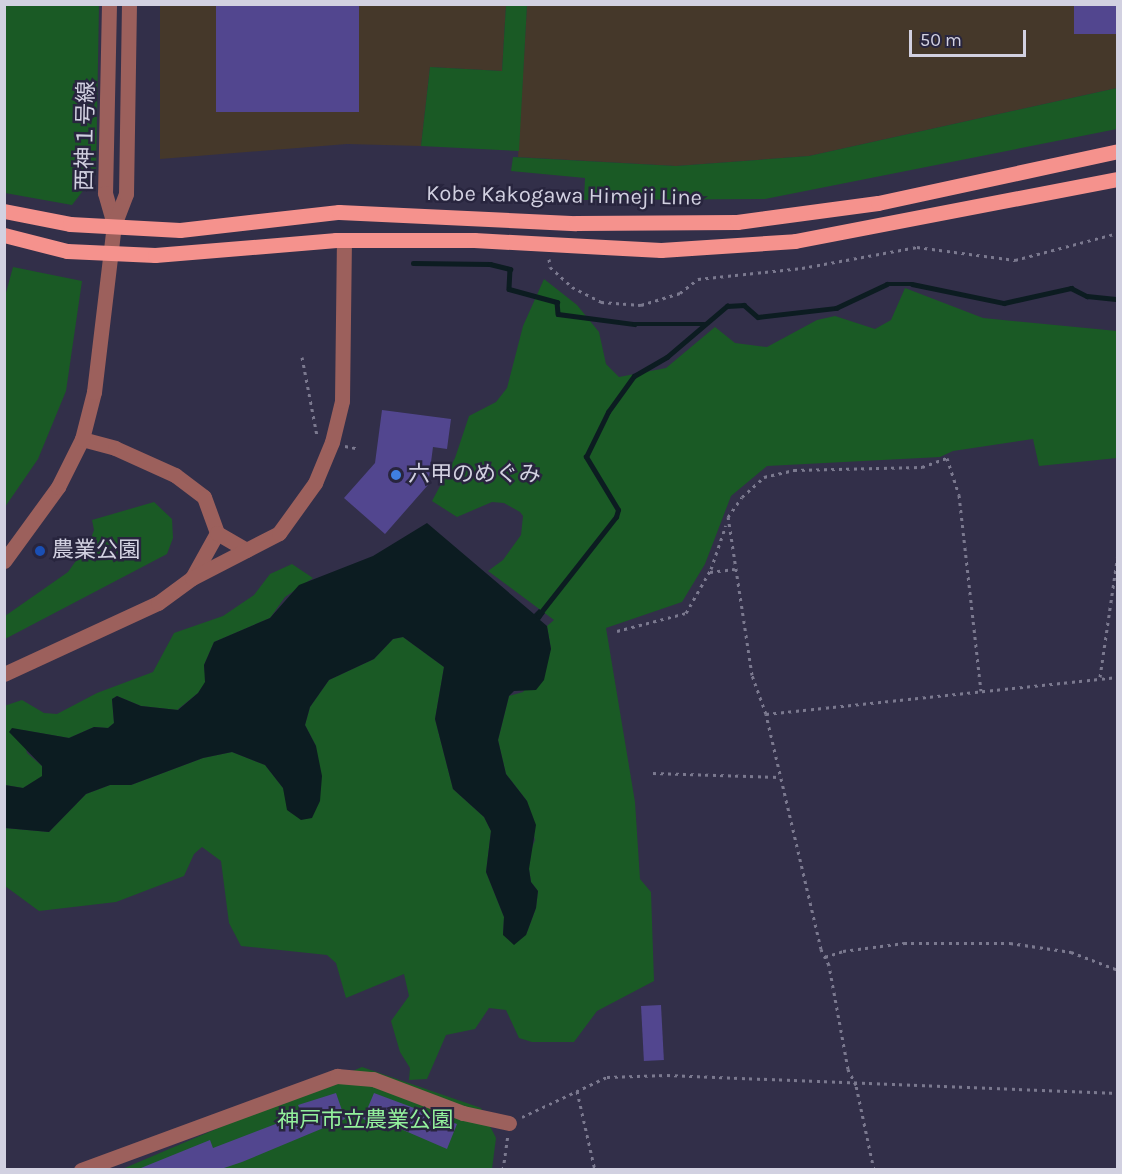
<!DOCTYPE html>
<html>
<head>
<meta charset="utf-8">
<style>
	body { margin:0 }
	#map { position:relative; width:1122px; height:1174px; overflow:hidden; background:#322f49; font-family:Karla,"Noto Sans JP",sans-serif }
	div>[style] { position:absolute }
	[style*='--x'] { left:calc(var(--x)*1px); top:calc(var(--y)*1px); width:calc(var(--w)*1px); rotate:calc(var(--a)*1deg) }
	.industrial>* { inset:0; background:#45382a }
	.green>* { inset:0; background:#1a5a25 }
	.water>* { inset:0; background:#0c1c21 }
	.stream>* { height:4.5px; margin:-2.25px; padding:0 2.25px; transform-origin:2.25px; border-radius:2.25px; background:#0c1c21 }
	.building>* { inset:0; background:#52468f; transform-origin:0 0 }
	.path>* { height:3px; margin-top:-1.5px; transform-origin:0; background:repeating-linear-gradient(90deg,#7b798f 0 3px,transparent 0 7.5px) }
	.minor>* { height:15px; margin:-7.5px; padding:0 7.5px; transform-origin:7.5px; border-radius:7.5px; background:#9c605c }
	.major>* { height:15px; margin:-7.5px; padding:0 7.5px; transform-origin:7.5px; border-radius:7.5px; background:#f5928d }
	.dots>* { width:16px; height:16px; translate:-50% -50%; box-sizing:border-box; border:3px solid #28253e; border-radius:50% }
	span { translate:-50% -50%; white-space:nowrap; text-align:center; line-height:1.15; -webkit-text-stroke:5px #28253e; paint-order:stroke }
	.street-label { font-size:22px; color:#d2d1e1 }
	.poi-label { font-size:22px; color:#d2d1e1 }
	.left { translate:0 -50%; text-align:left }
	.park-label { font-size:22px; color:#93f19c }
	.frame { position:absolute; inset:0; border:6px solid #d2d1e1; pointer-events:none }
	.scale { position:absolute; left:909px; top:30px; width:117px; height:27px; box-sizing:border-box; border:3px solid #d2d1e1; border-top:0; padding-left:8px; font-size:18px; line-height:21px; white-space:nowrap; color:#d2d1e1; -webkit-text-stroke:4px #28253e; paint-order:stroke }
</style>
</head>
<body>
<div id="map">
	<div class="industrial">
		<div style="clip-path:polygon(160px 5px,506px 5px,502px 71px,430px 67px,421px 146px,347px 144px,160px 159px)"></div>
		<div style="clip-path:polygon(527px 5px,1117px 5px,1117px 88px,809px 156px,676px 166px,518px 157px)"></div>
	</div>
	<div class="green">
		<div style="clip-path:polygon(4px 5px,99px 5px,96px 174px,72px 205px,5px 193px)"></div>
		<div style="clip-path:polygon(506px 5px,527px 5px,519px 151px,421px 146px,430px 67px,502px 71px)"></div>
		<div style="clip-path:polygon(1117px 88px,1117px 129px,765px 199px,584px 200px,585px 178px,511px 171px,513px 157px,676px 166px,809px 156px)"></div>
		<div style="clip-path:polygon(13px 267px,82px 281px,66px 391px,38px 459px,5px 507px,4px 300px)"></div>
		<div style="clip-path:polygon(544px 279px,577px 305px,599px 332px,606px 364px,619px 377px,666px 368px,715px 327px,735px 343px,767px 347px,817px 320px,835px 316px,875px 329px,891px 320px,905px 288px,983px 318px,1117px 331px,1117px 458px,1039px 466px,1033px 439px,953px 451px,940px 457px,767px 466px,731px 496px,705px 564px,682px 602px,606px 628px,635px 802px,640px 879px,651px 892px,654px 981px,597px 1011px,574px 1042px,532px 1042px,519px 1038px,506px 1010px,489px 1008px,475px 1029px,446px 1035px,427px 1079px,409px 1080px,410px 1068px,400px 1052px,391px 1021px,409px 996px,404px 974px,346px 998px,336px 963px,327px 955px,241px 946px,229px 923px,221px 861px,202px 847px,194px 854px,184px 876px,116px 902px,39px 911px,5px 886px,5px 828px,49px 832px,86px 794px,110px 785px,131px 785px,203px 758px,232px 752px,265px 765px,283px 788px,291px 814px,316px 746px,305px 725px,310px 707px,329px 680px,374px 659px,393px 639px,403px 637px,444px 667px,435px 719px,453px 789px,484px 817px,491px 831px,486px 872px,504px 917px,503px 935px,526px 935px,536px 908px,538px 891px,531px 882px,529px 869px,529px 855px,535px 840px,527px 801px,506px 774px,498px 740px,509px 696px,523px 692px,551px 649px,547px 626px,554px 620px,488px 571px,503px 560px,521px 535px,523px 516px,520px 512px,504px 503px,492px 502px,457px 517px,432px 501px,455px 458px,469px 416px,496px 402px,507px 388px,523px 326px)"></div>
		<div style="clip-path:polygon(154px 502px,172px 519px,173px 538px,167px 554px,5px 639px,5px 616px,68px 572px,90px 541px,94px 530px,92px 520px)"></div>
		<div style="clip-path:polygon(292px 564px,313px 578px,285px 597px,270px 618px,214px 642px,204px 665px,206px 682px,198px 693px,177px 710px,141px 706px,117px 696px,112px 699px,114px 723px,108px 728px,94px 727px,69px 738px,22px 730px,27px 753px,42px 766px,42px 777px,23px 788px,5px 785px,4px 706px,22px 700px,44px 713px,57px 714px,97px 693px,153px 672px,174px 633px,223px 616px,254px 595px,270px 574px)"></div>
		<div style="clip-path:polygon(362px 1067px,481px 1108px,496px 1138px,492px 1169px,120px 1170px)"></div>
	</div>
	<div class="water">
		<div style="clip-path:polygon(427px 523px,534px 614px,539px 609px,545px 613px,540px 620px,547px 626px,551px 649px,544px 680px,536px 690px,514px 691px,509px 696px,498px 740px,506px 774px,527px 801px,536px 825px,529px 869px,531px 882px,538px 891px,536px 908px,526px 935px,514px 945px,503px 935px,504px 917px,486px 872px,491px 831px,484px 817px,453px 789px,435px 719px,444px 667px,403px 637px,393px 639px,374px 659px,329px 680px,310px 707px,305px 725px,316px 746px,322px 776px,320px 801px,312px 818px,301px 820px,287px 810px,283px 788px,265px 765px,232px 752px,203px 758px,131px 785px,110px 785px,86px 794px,49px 832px,5px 828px,5px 785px,23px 788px,42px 776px,42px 766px,9px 732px,12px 728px,69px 738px,94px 727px,108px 728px,114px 723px,112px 699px,117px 696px,141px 706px,178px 710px,198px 693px,205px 682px,204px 665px,214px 642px,270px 618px,299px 585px,373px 556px)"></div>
	</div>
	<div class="stream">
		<div style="--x:413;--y:263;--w:77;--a:0.7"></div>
		<div style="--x:490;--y:264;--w:21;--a:14"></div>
		<div style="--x:510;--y:269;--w:20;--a:93"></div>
		<div style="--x:509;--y:289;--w:50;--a:15.2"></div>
		<div style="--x:557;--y:302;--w:12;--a:85"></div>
		<div style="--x:558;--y:314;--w:77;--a:7.5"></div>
		<div style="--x:634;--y:324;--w:70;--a:0"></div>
		<div style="--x:538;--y:616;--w:126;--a:-51.8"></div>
		<div style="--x:616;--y:517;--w:7;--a:-74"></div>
		<div style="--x:618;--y:510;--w:62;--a:-121.1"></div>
		<div style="--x:586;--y:457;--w:50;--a:-63.9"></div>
		<div style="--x:608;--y:412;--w:44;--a:-54.2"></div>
		<div style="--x:634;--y:376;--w:38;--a:-30"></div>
		<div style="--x:667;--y:357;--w:79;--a:-40.4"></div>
		<div style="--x:727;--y:306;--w:17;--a:-3"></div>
		<div style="--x:744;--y:305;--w:18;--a:41"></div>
		<div style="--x:758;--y:317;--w:79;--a:-6.6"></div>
		<div style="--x:836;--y:308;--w:56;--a:-25.2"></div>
		<div style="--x:887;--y:284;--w:25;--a:0"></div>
		<div style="--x:912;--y:284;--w:94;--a:11.7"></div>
		<div style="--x:1004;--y:303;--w:69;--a:-12.6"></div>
		<div style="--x:1071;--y:288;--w:18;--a:27"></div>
		<div style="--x:1087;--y:296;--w:31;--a:6"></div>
	</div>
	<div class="building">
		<div style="left:216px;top:4px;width:143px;height:108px"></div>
		<div style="left:1074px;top:4px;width:44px;height:30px"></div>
		<div style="clip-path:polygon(382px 410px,451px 419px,447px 449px,433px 447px,428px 485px,385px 534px,344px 498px,375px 463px)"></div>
		<div style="left:661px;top:1005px;width:55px;height:20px;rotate:87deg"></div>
		<div style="clip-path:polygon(336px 1093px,345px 1119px,242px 1162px,218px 1170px,136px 1170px,210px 1140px,213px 1148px,302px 1114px,298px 1105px)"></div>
		<div style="clip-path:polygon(374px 1093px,457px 1124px,447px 1149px,380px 1120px,377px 1125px,363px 1119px)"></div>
	</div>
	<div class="path">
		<div style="--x:549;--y:259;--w:8;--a:83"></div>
		<div style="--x:550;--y:267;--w:30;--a:42"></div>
		<div style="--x:572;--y:287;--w:33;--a:27"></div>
		<div style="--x:601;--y:302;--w:40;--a:4.3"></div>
		<div style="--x:641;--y:305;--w:41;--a:-17.1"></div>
		<div style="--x:680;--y:293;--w:23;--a:-38"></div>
		<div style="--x:698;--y:279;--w:105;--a:-6"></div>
		<div style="--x:802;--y:268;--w:117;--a:-10.3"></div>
		<div style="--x:917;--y:247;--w:99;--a:7.6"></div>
		<div style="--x:1015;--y:260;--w:106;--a:-14.7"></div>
		<div style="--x:302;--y:357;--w:80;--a:79.2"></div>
		<div style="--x:345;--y:446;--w:15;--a:11"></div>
		<div style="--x:710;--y:572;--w:25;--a:-7"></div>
		<div style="--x:617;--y:631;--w:71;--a:-14.6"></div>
		<div style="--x:686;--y:613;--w:51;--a:-60.4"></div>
		<div style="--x:711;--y:569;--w:46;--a:-71.2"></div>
		<div style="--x:1100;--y:677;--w:124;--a:-81.7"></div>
		<div style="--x:766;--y:714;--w:41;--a:-109.7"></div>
		<div style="--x:752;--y:675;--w:160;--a:-98.6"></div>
		<div style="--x:728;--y:517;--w:24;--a:-55"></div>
		<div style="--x:742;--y:497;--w:30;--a:-42"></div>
		<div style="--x:764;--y:477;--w:31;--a:-13"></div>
		<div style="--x:794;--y:470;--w:128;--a:-1.3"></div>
		<div style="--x:922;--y:467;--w:27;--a:-20"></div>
		<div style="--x:947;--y:458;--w:39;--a:72"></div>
		<div style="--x:959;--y:495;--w:197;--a:83.6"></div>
		<div style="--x:653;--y:773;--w:127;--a:1.8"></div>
		<div style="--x:825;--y:957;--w:19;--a:-18"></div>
		<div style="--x:843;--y:951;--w:62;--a:-7.5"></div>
		<div style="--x:904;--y:943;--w:106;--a:0"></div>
		<div style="--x:1010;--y:943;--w:62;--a:8.4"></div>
		<div style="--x:1071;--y:952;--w:50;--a:21"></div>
		<div style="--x:577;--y:1091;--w:81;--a:77.2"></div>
		<div style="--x:522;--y:1117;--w:94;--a:-25.2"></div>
		<div style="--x:607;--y:1077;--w:60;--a:-1.9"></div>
		<div style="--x:667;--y:1075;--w:451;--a:2.3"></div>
		<div style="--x:503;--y:1170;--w:34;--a:-82"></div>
		<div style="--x:874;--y:1170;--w:87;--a:-102"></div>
		<div style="--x:856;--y:1085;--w:18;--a:-117"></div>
		<div style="--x:848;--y:1069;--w:106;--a:-100.4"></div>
		<div style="--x:829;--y:965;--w:18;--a:-117"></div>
		<div style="--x:821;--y:949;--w:241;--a:-103.2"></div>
		<div style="--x:766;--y:714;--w:354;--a:-6"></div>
	</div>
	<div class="minor">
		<div style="--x:109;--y:4;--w:189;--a:91.2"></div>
		<div style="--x:105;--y:193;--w:33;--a:74"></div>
		<div style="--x:82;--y:439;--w:34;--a:15"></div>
		<div style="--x:115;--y:448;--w:66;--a:24.2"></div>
		<div style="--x:175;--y:475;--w:36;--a:37"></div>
		<div style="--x:204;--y:497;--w:38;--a:70"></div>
		<div style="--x:217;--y:533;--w:51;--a:119.1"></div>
		<div style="--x:217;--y:533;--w:34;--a:30"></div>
		<div style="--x:4;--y:561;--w:92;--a:-53.9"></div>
		<div style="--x:58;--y:487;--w:54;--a:-63.4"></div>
		<div style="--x:82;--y:439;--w:49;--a:-75.7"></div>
		<div style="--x:94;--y:392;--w:168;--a:-83.2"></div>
		<div style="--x:114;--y:225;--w:33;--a:-69"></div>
		<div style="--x:126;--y:194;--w:190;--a:-89.1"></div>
		<div style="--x:4;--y:674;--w:170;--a:-24.8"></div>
		<div style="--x:158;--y:603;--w:42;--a:-36.3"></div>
		<div style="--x:192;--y:578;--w:98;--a:-27.3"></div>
		<div style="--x:279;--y:533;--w:62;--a:-54.2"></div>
		<div style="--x:315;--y:483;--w:44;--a:-67.5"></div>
		<div style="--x:332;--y:442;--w:42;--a:-76.3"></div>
		<div style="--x:342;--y:401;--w:161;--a:-89.3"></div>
		<div style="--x:81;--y:1170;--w:273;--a:-20.2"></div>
		<div style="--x:337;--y:1076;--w:36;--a:5"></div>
		<div style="--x:373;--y:1079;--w:96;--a:20.7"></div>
		<div style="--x:463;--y:1113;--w:47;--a:12.3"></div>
	</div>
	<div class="major">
		<div style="--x:4;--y:211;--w:67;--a:11.1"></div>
		<div style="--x:70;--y:224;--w:110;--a:3.1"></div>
		<div style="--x:180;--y:230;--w:160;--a:-6.5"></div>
		<div style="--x:339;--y:212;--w:237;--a:2.7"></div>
		<div style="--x:576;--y:223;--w:161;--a:-0.4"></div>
		<div style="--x:737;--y:222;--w:142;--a:-7.7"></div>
		<div style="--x:878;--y:203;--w:246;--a:-12.2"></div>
		<div style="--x:4;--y:235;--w:65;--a:14.3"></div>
		<div style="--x:67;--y:251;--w:88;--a:2.6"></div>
		<div style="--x:155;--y:255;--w:182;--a:-4.7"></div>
		<div style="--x:336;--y:240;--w:138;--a:0"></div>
		<div style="--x:474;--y:240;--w:187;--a:3.1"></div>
		<div style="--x:661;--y:250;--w:134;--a:-3.8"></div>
		<div style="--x:795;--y:241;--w:329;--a:-10.9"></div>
	</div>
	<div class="dots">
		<div style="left:396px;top:475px;background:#3f7fe0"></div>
		<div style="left:40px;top:551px;background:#1a4fb4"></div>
	</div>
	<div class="street-label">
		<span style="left:86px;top:136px;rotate:-89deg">西神１号線</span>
		<span style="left:564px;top:196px;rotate:1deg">Kobe Kakogawa Himeji Line</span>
	</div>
	<div class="poi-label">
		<span class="left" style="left:408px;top:475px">六甲のめぐみ</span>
		<span class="left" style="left:52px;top:551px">農業公園</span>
	</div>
	<div class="park-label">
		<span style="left:365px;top:1121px">神戸市立農業公園</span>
	</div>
	<div class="frame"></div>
	<div class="scale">50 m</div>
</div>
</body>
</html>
